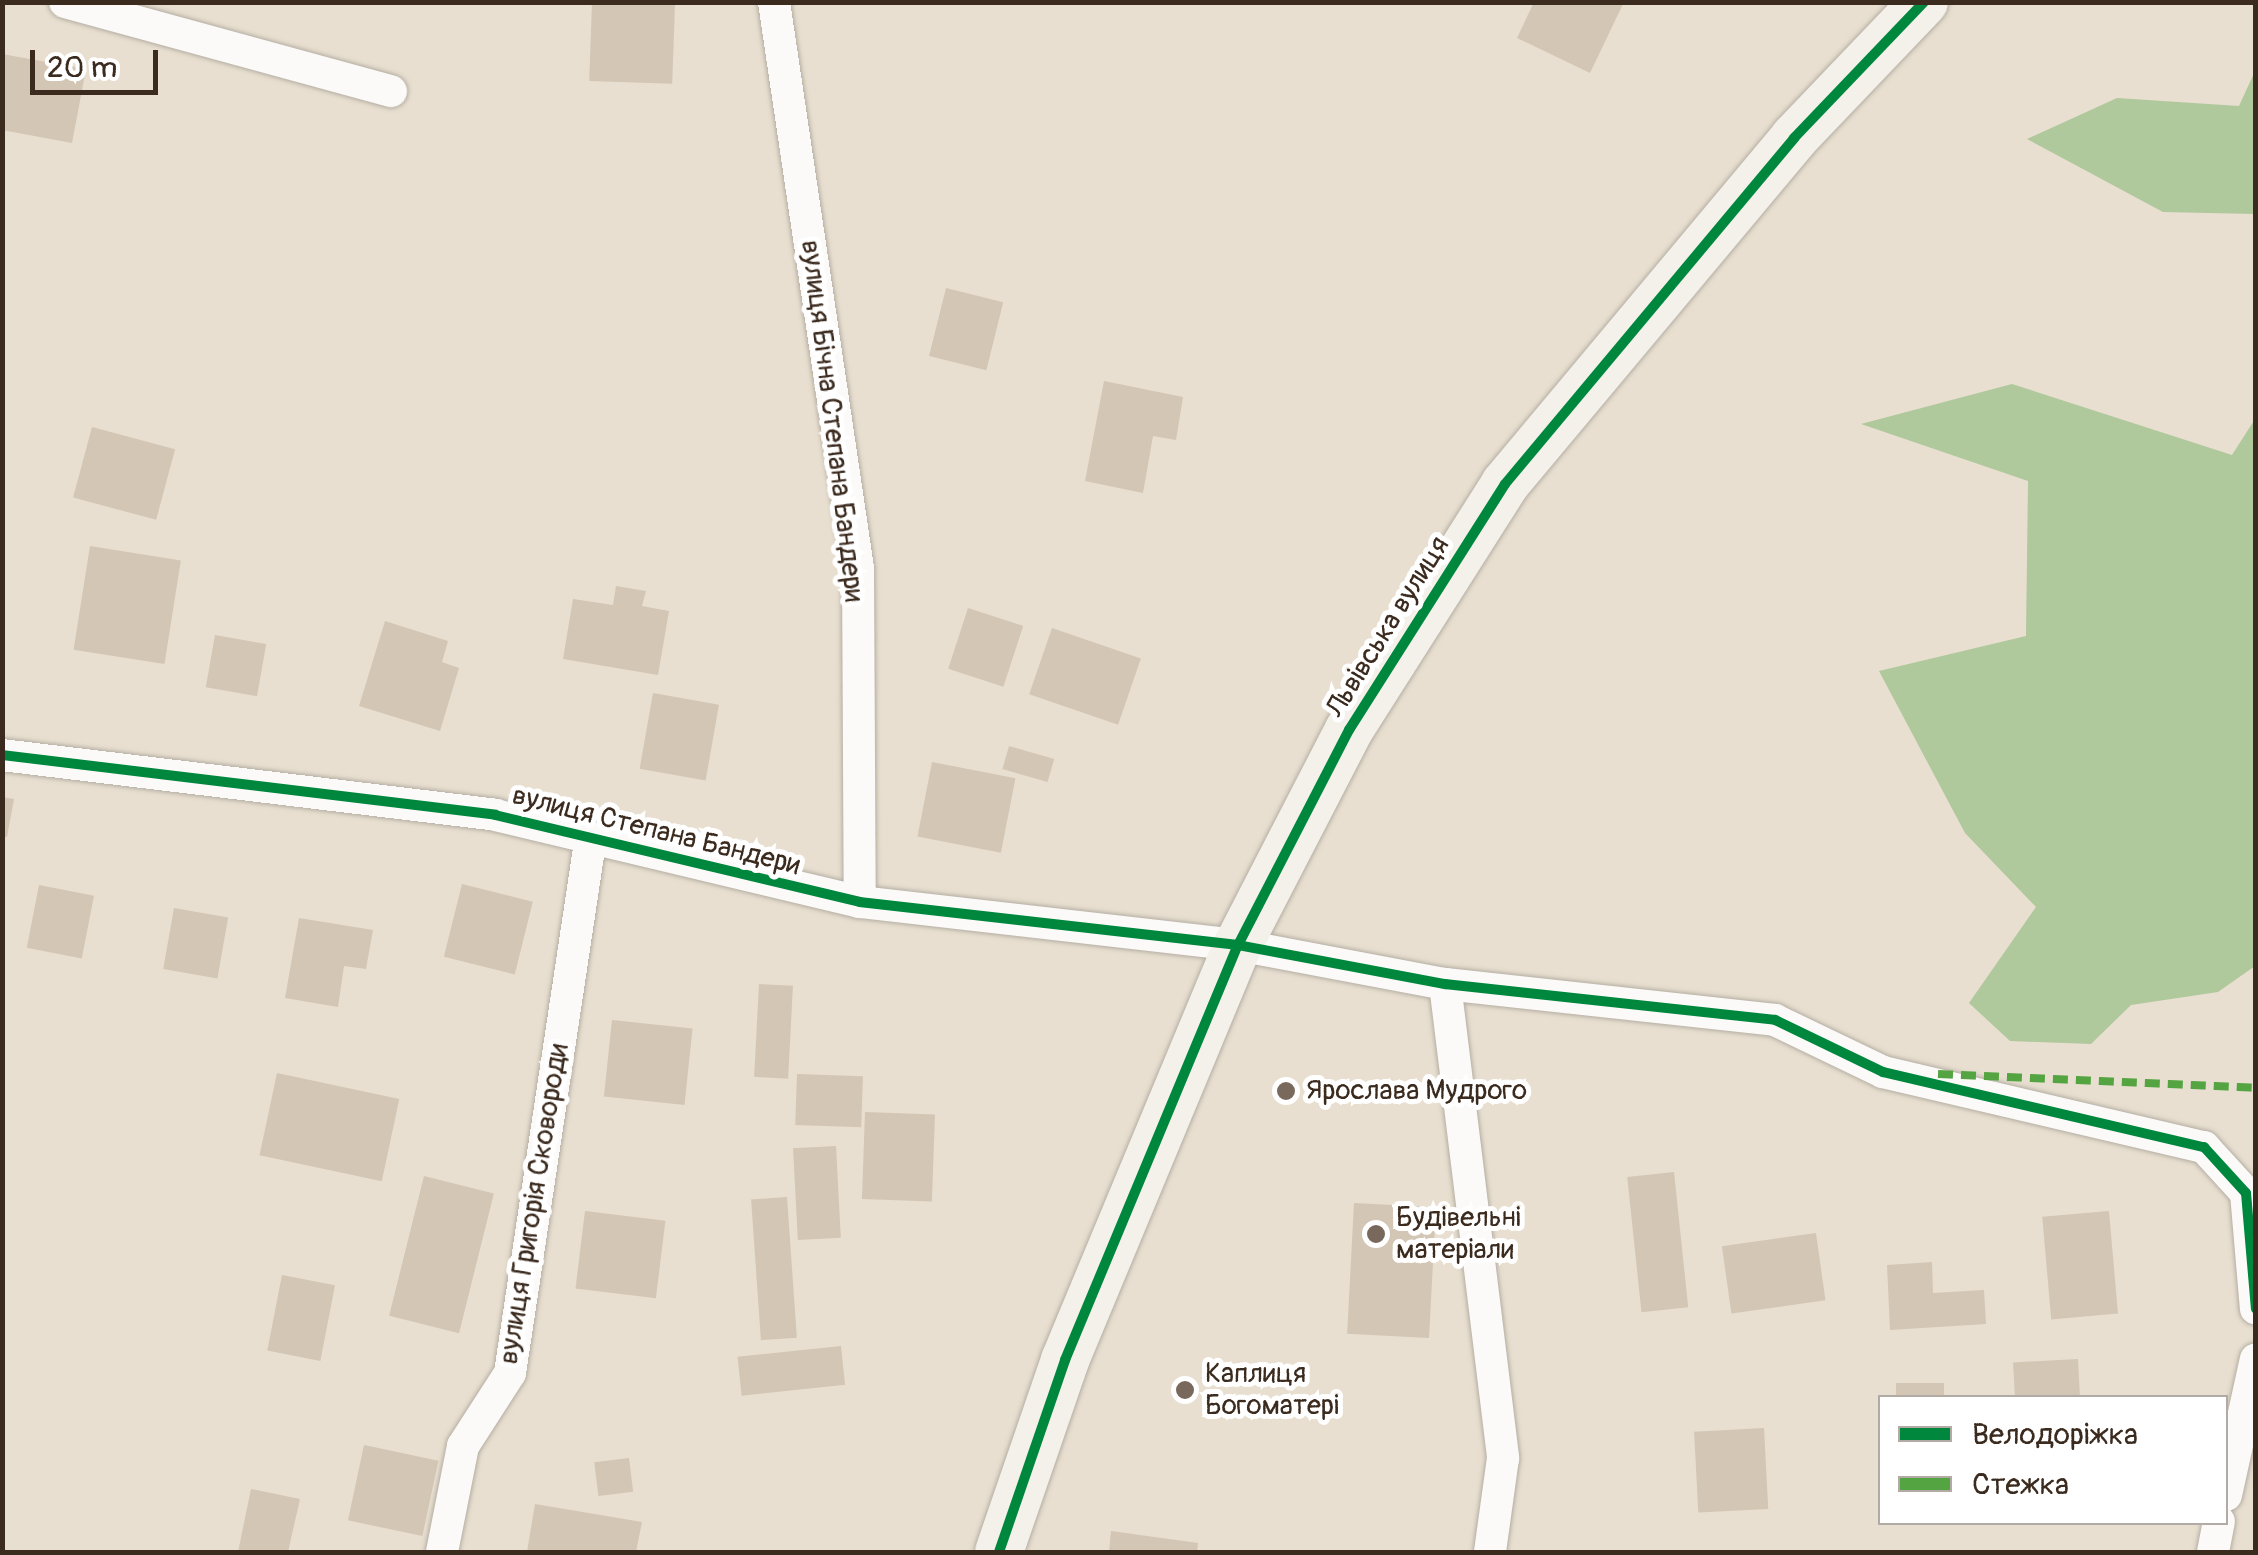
<!DOCTYPE html>
<html>
<head>
<meta charset="utf-8">
<style>
	body { margin:0 }
	#map { position:relative; width:2258px; height:1555px; overflow:hidden; background:#e8dfd0; font-family:Pangolin,sans-serif }
	div>[style] { position:absolute }
	[style*='--x'] { left:calc(var(--x)*1px); top:calc(var(--y)*1px); width:calc(var(--w)*1px); rotate:calc(var(--a)*1deg) }
	.forest>* { inset:0; background:#afc89c }
	.building>* { inset:0; background:#d3c6b5; transform-origin:0 0 }
	.roads { filter:drop-shadow(0 0 2px #b4aea3) drop-shadow(0 0 2px #b4aea3) }
	.street>* { height:32px; margin:-16px; padding:0 16px; transform-origin:16px; border-radius:16px; background:#fcfaf8 }
	.secondary>* { height:48px; margin:-24px; padding:0 24px; transform-origin:24px; border-radius:24px; background:#f4f0ea }
	.quiet>* { height:8px; margin-top:-4px; transform-origin:0; background:repeating-linear-gradient(90deg,#54a441 0 15px,transparent 0 23px) }
	.cycleway>* { height:10px; margin:-5px; padding:0 5px; transform-origin:5px; border-radius:5px; background:#00873e }
	.dots>* { width:28px; height:28px; translate:-50% -50%; box-sizing:border-box; border:5px solid #fff; border-radius:50% }
	span { translate:-50% -50%; white-space:nowrap; text-align:center; line-height:1.15; -webkit-text-stroke:10px #fff; paint-order:stroke }
	.street-label { font-size:28px; color:#3b2a1e }
	.poi-label { font-size:28px; color:#3b2a1e }
	.left { translate:0 -50%; text-align:left }
	.frame { position:absolute; inset:0; border:5px solid #3b2a1e; pointer-events:none }
	.legend { position:absolute; left:1878px; top:1395px; width:350px; height:130px; box-sizing:border-box; background:#fff; border:2px solid #b1aaa5; margin:0; padding:12px 18px; list-style:none; font-size:30px; color:#3b2a1e }
	.legend li { display:flex; align-items:center; gap:20px; height:50px }
	.legend b { width:50px; border:2px solid #b1aaa5 }
	.scale { position:absolute; left:30px; top:50px; width:128px; height:45px; box-sizing:border-box; border:5px solid #3b2a1e; border-top:0; padding-left:12px; font-size:30px; line-height:35px; white-space:nowrap; color:#3b2a1e; -webkit-text-stroke:8px #fff; paint-order:stroke }
</style>
</head>
<body>
<div id="map">
	<div class="forest">
		<div style="clip-path:polygon(2255px 71px,2255px 214px,2163px 212px,2027px 139px,2117px 98px,2239px 106px)"></div>
		<div style="clip-path:polygon(2012px 384px,2232px 455px,2255px 419px,2255px 966px,2218px 992px,2131px 1005px,2091px 1044px,2010px 1041px,1969px 1003px,2036px 907px,1965px 833px,1879px 671px,2026px 636px,2028px 481px,1861px 424px)"></div>
	</div>
	<div class="building">
		<div style="left:592px;top:2px;width:83px;height:79px;rotate:2deg"></div>
		<div style="clip-path:polygon(1534px 2px,1624px 2px,1590px 73px,1517px 38px)"></div>
		<div style="clip-path:polygon(2px 54px,86px 69px,72px 143px,2px 130px)"></div>
		<div style="left:946px;top:288px;width:59px;height:70px;rotate:14deg"></div>
		<div style="clip-path:polygon(1104px 381px,1183px 397px,1176px 440px,1153px 436px,1143px 493px,1085px 481px)"></div>
		<div style="left:92px;top:427px;width:86px;height:73px;rotate:15deg"></div>
		<div style="left:90px;top:546px;width:92px;height:105px;rotate:9deg"></div>
		<div style="clip-path:polygon(616px 586px,646px 591px,642px 606px,669px 611px,658px 675px,563px 659px,573px 599px,613px 605px)"></div>
		<div style="left:968px;top:608px;width:58px;height:64px;rotate:18deg"></div>
		<div style="clip-path:polygon(385px 621px,448px 641px,442px 662px,459px 668px,440px 731px,359px 706px)"></div>
		<div style="left:1052px;top:628px;width:94px;height:70px;rotate:19deg"></div>
		<div style="left:215px;top:635px;width:52px;height:53px;rotate:10deg"></div>
		<div style="left:653px;top:693px;width:67px;height:77px;rotate:10deg"></div>
		<div style="left:1009px;top:746px;width:47px;height:24px;rotate:16deg"></div>
		<div style="left:932px;top:762px;width:85px;height:76px;rotate:11deg"></div>
		<div style="clip-path:polygon(2px 797px,14px 799px,7px 837px,2px 836px)"></div>
		<div style="left:462px;top:884px;width:73px;height:75px;rotate:14deg"></div>
		<div style="left:39px;top:885px;width:56px;height:64px;rotate:11deg"></div>
		<div style="left:174px;top:908px;width:55px;height:62px;rotate:10deg"></div>
		<div style="clip-path:polygon(299px 918px,373px 930px,366px 969px,344px 966px,338px 1007px,285px 998px)"></div>
		<div style="left:759px;top:984px;width:34px;height:93px;rotate:3deg"></div>
		<div style="left:612px;top:1020px;width:81px;height:77px;rotate:6deg"></div>
		<div style="left:277px;top:1073px;width:125px;height:84px;rotate:12deg"></div>
		<div style="left:797px;top:1074px;width:66px;height:51px;rotate:2deg"></div>
		<div style="left:865px;top:1112px;width:70px;height:87px;rotate:2deg"></div>
		<div style="left:836px;top:1146px;width:92px;height:43px;rotate:87deg"></div>
		<div style="left:1674px;top:1172px;width:136px;height:47px;rotate:84deg"></div>
		<div style="left:424px;top:1176px;width:72px;height:144px;rotate:14deg"></div>
		<div style="left:787px;top:1197px;width:141px;height:36px;rotate:86deg"></div>
		<div style="left:1354px;top:1203px;width:82px;height:131px;rotate:3deg"></div>
		<div style="left:585px;top:1211px;width:81px;height:78px;rotate:7deg"></div>
		<div style="left:2109px;top:1211px;width:103px;height:67px;rotate:85deg"></div>
		<div style="left:1816px;top:1233px;width:68px;height:95px;rotate:82deg"></div>
		<div style="clip-path:polygon(1932px 1262px,1933px 1293px,1984px 1290px,1986px 1324px,1890px 1330px,1887px 1265px)"></div>
		<div style="left:282px;top:1275px;width:54px;height:77px;rotate:11deg"></div>
		<div style="left:841px;top:1346px;width:39px;height:104px;rotate:84deg"></div>
		<div style="left:2078px;top:1359px;width:39px;height:65px;rotate:87deg"></div>
		<div style="left:1896px;top:1383px;width:48px;height:15px"></div>
		<div style="left:1764px;top:1428px;width:81px;height:70px;rotate:87deg"></div>
		<div style="left:364px;top:1445px;width:76px;height:77px;rotate:12deg"></div>
		<div style="left:629px;top:1458px;width:34px;height:35px;rotate:83deg"></div>
		<div style="clip-path:polygon(251px 1489px,300px 1499px,288px 1552px,238px 1552px)"></div>
		<div style="clip-path:polygon(535px 1504px,642px 1522px,636px 1552px,527px 1552px)"></div>
		<div style="clip-path:polygon(1111px 1531px,1198px 1543px,1197px 1552px,1109px 1552px)"></div>
	</div>
	<div class="roads">
		<div class="street">
			<div style="--x:65;--y:2;--w:338;--a:15.3"></div>
			<div style="--x:774;--y:2;--w:572;--a:81.56"></div>
			<div style="--x:858;--y:568;--w:334;--a:89.7"></div>
			<div style="--x:2;--y:755;--w:497;--a:6.9"></div>
			<div style="--x:495;--y:815;--w:375;--a:13.4"></div>
			<div style="--x:860;--y:902;--w:380;--a:6.5"></div>
			<div style="--x:1238;--y:945;--w:211;--a:10.7"></div>
			<div style="--x:1445;--y:984;--w:332;--a:6.2"></div>
			<div style="--x:1775;--y:1020;--w:120;--a:25.7"></div>
			<div style="--x:1883;--y:1072;--w:330;--a:13.2"></div>
			<div style="--x:2204;--y:1147;--w:62;--a:47.6"></div>
			<div style="--x:2246;--y:1193;--w:116;--a:85.1"></div>
			<div style="--x:1445;--y:984;--w:478;--a:83"></div>
			<div style="--x:1503;--y:1458;--w:95;--a:97.9"></div>
			<div style="--x:2226;--y:1495;--w:139;--a:-77.6"></div>
			<div style="--x:442;--y:1552;--w:108;--a:-78.8"></div>
			<div style="--x:463;--y:1446;--w:87;--a:-57.2"></div>
			<div style="--x:510;--y:1373;--w:537;--a:-81.43"></div>
			<div style="--x:2213;--y:1552;--w:31;--a:-79"></div>
		</div>
		<div class="secondary">
			<div style="--x:999;--y:1552;--w:203;--a:-71"></div>
			<div style="--x:1065;--y:1360;--w:450;--a:-67.4"></div>
			<div style="--x:1238;--y:945;--w:242;--a:-62.7"></div>
			<div style="--x:1349;--y:730;--w:291;--a:-57.6"></div>
			<div style="--x:1505;--y:484;--w:451;--a:-50.1"></div>
			<div style="--x:1794;--y:138;--w:188;--a:-46.3"></div>
		</div>
	</div>
	<div class="quiet">
		<div style="--x:1938;--y:1074;--w:318;--a:2.5"></div>
	</div>
	<div class="cycleway">
		<div style="--x:2;--y:755;--w:497;--a:6.9"></div>
		<div style="--x:495;--y:815;--w:375;--a:13.4"></div>
		<div style="--x:860;--y:902;--w:380;--a:6.5"></div>
		<div style="--x:1238;--y:945;--w:211;--a:10.7"></div>
		<div style="--x:1445;--y:984;--w:332;--a:6.2"></div>
		<div style="--x:1775;--y:1020;--w:120;--a:25.7"></div>
		<div style="--x:1883;--y:1072;--w:330;--a:13.2"></div>
		<div style="--x:2204;--y:1147;--w:62;--a:47.6"></div>
		<div style="--x:2246;--y:1193;--w:116;--a:85.1"></div>
		<div style="--x:999;--y:1552;--w:203;--a:-71"></div>
		<div style="--x:1065;--y:1360;--w:450;--a:-67.4"></div>
		<div style="--x:1238;--y:945;--w:242;--a:-62.7"></div>
		<div style="--x:1349;--y:730;--w:291;--a:-57.6"></div>
		<div style="--x:1505;--y:484;--w:451;--a:-50.1"></div>
		<div style="--x:1794;--y:138;--w:188;--a:-46.3"></div>
	</div>
	<div class="dots">
		<div style="left:1286px;top:1091px;background:#78695c"></div>
		<div style="left:1376px;top:1234px;background:#78695c"></div>
		<div style="left:1185px;top:1390px;background:#78695c"></div>
	</div>
	<div class="street-label">
		<span style="left:832px;top:421px;rotate:83deg">вулиця Бічна Степана Бандери</span>
		<span style="left:1388px;top:627px;rotate:-58deg">Львівська вулиця</span>
		<span style="left:656px;top:831px;rotate:14deg">вулиця Степана Бандери</span>
		<span style="left:534px;top:1204px;rotate:-81deg">вулиця Григорія Сковороди</span>
	</div>
	<div class="poi-label">
		<span class="left" style="left:1306px;top:1091px">Ярослава Мудрого</span>
		<span class="left" style="left:1396px;top:1234px">Будівельні<br>матеріали</span>
		<span class="left" style="left:1205px;top:1390px">Каплиця<br>Богоматері</span>
	</div>
	<div class="frame"></div>
	<ul class="legend">
	<li><b style="height:12px;background:#00873e"></b>Велодоріжка</li>
	<li><b style="height:12px;background:#54a441"></b>Стежка</li>
	</ul>
	<div class="scale">20 m</div>
</div>
</body>
</html>
